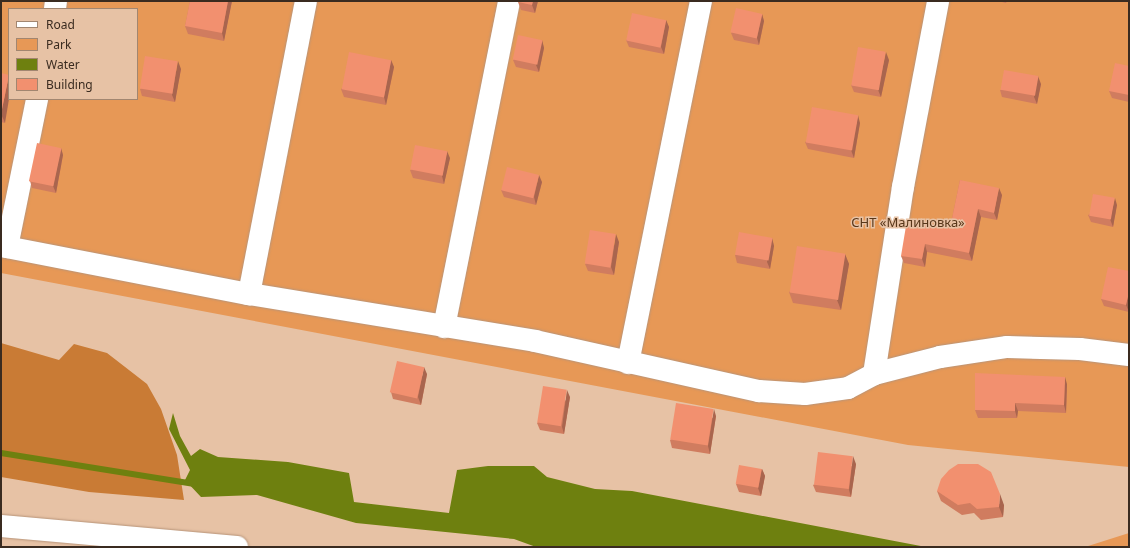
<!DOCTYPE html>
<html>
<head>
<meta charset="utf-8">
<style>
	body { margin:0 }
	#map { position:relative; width:1130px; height:548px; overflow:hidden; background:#e7c2a5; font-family:"Noto Sans",sans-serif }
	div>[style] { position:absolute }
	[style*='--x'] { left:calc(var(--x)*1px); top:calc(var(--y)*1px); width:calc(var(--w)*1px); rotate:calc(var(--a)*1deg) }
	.green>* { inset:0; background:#e79856 }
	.forest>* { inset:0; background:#c97b35 }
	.water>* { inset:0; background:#6e800f }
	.stream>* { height:6px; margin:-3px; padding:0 3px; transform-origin:3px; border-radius:3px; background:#6e800f }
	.roads { filter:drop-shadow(0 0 1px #b79479) drop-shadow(0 0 1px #b79479) }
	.street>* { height:22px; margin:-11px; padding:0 11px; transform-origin:11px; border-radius:11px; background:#fff }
	.wall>* { inset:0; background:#d07c5f }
	.shaded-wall>* { inset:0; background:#a9654e }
	.building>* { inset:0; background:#f2906f; transform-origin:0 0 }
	span { translate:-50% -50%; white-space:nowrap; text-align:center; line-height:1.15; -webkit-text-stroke:3px #e7c2a5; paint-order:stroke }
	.park-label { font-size:13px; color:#58371a }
	.frame { position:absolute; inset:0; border:2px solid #3a2b20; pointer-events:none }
	.legend { position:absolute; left:8px; top:8px; width:130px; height:92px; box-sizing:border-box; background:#e7c2a5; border:1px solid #a28670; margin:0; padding:5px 7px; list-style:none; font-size:12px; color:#3a2b20 }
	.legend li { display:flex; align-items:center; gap:8px; height:20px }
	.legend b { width:20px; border:1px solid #a28670 }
</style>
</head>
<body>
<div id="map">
	<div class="green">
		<div style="clip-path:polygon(evenodd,1px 1px,1129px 1px,1129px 467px,908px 445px,1px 273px,1px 1px,9px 9px,137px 9px,137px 99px,9px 99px,9px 9px)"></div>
		<div style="clip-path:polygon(1129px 533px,1129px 547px,1085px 547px)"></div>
	</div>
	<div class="forest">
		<div style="clip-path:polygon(1px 343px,59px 360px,74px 344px,107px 353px,147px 384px,161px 409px,177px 455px,184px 500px,89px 492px,1px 477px)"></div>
	</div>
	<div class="water">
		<div style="clip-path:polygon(173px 413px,180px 436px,191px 456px,200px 449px,218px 457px,288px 462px,349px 473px,354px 502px,449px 513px,457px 470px,488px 466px,534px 466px,547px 477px,595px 489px,632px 491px,926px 547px,536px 547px,514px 539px,356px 523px,257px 495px,201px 497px,185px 480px,190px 470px,169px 429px)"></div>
	</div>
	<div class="stream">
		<div style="--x:1;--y:453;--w:196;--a:9.1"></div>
	</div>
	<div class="roads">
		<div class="street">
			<div style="--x:55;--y:9;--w:8;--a:-83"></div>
			<div style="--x:1;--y:246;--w:253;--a:11"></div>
			<div style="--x:249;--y:294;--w:290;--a:9.3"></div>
			<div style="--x:535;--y:341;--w:230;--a:12.6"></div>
			<div style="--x:759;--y:391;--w:46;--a:3.7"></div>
			<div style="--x:805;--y:394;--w:43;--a:-7.9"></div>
			<div style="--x:848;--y:388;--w:30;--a:-28"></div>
			<div style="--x:874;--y:374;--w:68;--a:-14.4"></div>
			<div style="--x:940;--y:357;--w:68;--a:-8.5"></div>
			<div style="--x:1007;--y:347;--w:73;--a:1.6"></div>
			<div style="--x:1080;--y:349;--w:49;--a:7"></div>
			<div style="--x:7;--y:247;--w:151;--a:-78.5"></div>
			<div style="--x:249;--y:294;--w:298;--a:-79"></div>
			<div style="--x:444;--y:327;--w:332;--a:-78.7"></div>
			<div style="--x:628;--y:363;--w:369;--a:-78.6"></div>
			<div style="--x:874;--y:374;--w:189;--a:-81.2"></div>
			<div style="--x:903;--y:187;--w:189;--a:-79.3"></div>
			<div style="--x:1;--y:526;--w:237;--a:5.1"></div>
		</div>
	</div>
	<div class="wall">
		<div style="clip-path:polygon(190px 1px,232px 1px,224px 41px,188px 34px,185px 26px)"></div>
		<div style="clip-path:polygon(518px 1px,538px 1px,535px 13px,521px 10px,518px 2px)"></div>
		<div style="clip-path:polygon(998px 1px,1007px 1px,1006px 3px)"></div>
		<div style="clip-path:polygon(762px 14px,764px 21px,759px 45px,734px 40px,731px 33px)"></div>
		<div style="clip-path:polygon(666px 20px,669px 27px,664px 54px,629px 47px,626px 40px)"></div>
		<div style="clip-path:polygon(542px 40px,544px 48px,539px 72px,516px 67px,513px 60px)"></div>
		<div style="clip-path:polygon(391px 60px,394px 67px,386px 105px,344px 97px,341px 89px)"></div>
		<div style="clip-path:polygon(889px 60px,881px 97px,854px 92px,851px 85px)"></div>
		<div style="clip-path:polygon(1129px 66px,1129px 102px,1112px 98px,1109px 91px)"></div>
		<div style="clip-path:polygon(181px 69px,175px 102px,142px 96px,140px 89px)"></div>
		<div style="clip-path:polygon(1px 73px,5px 123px,1px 122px)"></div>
		<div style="clip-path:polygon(1041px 84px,1037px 104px,1002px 97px,1000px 90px)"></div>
		<div style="clip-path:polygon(860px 123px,854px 158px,808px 149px,805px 142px)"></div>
		<div style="clip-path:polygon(61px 148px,63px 155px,56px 193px,32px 188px,30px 181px)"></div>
		<div style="clip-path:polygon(450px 158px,444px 184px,413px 178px,410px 170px)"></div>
		<div style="clip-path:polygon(960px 180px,1002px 195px,997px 220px,981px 217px,972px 261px,927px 252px,925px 267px,904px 263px,901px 256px,950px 228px)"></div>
		<div style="clip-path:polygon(542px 182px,536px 205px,504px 197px,501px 190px)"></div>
		<div style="clip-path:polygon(1117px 205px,1113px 227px,1091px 222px,1088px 215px)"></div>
		<div style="clip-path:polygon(772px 238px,774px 246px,770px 269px,737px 263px,735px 255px)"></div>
		<div style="clip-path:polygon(619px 242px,614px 275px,588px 271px,585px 264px)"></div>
		<div style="clip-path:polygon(845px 254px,849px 264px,841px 310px,793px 303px,789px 292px)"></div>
		<div style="clip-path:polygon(1129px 271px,1129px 312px,1104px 306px,1101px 299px)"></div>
		<div style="clip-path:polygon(427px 374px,421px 405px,393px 399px,391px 392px)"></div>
		<div style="clip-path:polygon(1067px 384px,1066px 413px,1018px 411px,1017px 418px,978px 418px,975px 410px)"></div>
		<div style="clip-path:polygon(570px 397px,564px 434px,540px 430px,537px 423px)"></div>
		<div style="clip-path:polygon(716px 416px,710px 454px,672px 448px,670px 440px)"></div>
		<div style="clip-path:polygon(856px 464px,851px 497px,816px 492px,813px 485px)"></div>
		<div style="clip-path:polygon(762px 469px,765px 476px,761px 496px,739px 492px,736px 484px)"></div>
		<div style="clip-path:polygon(937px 491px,1004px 505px,1003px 517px,981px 520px,974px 513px,962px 515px,941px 501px)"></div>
	</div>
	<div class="shaded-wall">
		<div style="clip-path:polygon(228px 1px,232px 1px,224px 41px,222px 33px)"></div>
		<div style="clip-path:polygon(533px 1px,538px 1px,535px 13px,532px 5px)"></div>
		<div style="clip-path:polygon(762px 14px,764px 21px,759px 45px,757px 38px)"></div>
		<div style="clip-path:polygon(666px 20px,669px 27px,664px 54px,661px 47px)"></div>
		<div style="clip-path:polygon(542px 40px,544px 48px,539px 72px,536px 65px)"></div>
		<div style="clip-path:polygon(886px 52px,889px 60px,881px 97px,878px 90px)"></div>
		<div style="clip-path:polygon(391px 60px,394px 67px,386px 105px,384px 97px)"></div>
		<div style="clip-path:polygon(178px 61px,181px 69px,175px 102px,172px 95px)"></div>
		<div style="clip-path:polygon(9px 75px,9px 99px,5px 123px,1px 114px)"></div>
		<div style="clip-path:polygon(1038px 76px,1041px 84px,1037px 104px,1034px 97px)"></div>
		<div style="clip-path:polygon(858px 115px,860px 123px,854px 158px,851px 150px)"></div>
		<div style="clip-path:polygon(61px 148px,63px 155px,56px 193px,53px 186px)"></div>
		<div style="clip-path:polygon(447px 151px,450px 158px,444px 184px,442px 176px)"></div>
		<div style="clip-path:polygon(539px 175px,542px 182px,536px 205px,534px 197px)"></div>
		<div style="clip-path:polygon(999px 188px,1002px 195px,997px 220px,994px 213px)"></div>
		<div style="clip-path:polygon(1115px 198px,1117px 205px,1113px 227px,1110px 219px)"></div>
		<div style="clip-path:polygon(978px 209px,981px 217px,972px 261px,969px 253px)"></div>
		<div style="clip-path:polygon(616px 234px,619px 242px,614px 275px,611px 267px)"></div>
		<div style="clip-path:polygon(772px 238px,774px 246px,770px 269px,767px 262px)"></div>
		<div style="clip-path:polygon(925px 244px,927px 252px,925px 267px,922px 259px)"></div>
		<div style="clip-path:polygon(845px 254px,849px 264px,841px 310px,837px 300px)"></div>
		<div style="clip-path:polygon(1129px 292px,1129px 312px,1126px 305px)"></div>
		<div style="clip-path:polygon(424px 367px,427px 374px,421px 405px,418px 397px)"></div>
		<div style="clip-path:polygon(1065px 377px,1067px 384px,1066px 413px,1064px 405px)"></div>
		<div style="clip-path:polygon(567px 390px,570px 397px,564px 434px,562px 427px)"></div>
		<div style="clip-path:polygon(1015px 403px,1018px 411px,1017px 418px,1015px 411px)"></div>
		<div style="clip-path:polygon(714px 409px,716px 416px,710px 454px,708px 446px)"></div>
		<div style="clip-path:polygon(853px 456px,856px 464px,851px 497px,849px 490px)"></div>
		<div style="clip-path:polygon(762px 469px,765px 476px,761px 496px,758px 488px)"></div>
		<div style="clip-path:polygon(1000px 494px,1004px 505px,1003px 517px,999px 507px)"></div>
	</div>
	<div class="building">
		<div style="clip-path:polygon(190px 1px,228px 1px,222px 33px,185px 26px)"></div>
		<div style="clip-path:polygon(518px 1px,533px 1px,532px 5px,518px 2px)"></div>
		<div style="left:736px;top:8px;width:27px;height:25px;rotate:13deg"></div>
		<div style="left:632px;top:13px;width:35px;height:28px;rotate:12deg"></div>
		<div style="left:518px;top:35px;width:25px;height:25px;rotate:12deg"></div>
		<div style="left:858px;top:47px;width:28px;height:39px;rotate:10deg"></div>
		<div style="left:349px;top:52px;width:43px;height:38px;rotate:11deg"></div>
		<div style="left:145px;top:56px;width:33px;height:33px;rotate:9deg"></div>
		<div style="clip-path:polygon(1115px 63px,1129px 66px,1129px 95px,1109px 91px)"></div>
		<div style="left:1004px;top:70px;width:35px;height:20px;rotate:10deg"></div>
		<div style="clip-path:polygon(1px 73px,9px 75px,1px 114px)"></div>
		<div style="left:812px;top:107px;width:47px;height:36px;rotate:10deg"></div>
		<div style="left:37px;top:143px;width:25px;height:39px;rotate:12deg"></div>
		<div style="left:415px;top:145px;width:33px;height:25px;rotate:11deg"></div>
		<div style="left:507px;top:167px;width:33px;height:24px;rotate:14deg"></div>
		<div style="clip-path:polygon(960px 180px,999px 188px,994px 213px,978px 209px,969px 253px,925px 244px,922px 259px,901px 256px,907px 220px,950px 228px)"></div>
		<div style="left:1093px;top:194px;width:22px;height:22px;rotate:10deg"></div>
		<div style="left:590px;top:230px;width:26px;height:34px;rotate:9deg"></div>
		<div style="left:739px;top:232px;width:34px;height:23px;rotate:10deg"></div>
		<div style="left:797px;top:246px;width:49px;height:47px;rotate:9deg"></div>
		<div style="clip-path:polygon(1108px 267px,1129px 271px,1129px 292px,1126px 305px,1101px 299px)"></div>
		<div style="left:397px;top:361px;width:28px;height:32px;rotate:13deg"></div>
		<div style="clip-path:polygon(975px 373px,1065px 377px,1064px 405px,1015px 403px,1015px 411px,975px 410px)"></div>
		<div style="left:543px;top:386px;width:24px;height:37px;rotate:9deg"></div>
		<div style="left:676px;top:403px;width:38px;height:37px;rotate:9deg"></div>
		<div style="left:818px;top:452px;width:35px;height:33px;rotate:7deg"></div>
		<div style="clip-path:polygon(958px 464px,978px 464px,991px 472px,1000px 494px,999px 507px,977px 509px,970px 503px,958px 505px,937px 491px,941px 479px,949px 470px)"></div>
		<div style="left:739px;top:465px;width:23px;height:19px;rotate:10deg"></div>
	</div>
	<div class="park-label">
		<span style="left:908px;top:222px">СНТ «Малиновка»</span>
	</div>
	<div class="frame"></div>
	<ul class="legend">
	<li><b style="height:5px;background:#fff"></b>Road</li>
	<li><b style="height:11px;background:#e79856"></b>Park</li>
	<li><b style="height:11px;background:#6e800f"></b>Water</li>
	<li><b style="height:11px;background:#f2906f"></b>Building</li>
	</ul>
</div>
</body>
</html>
